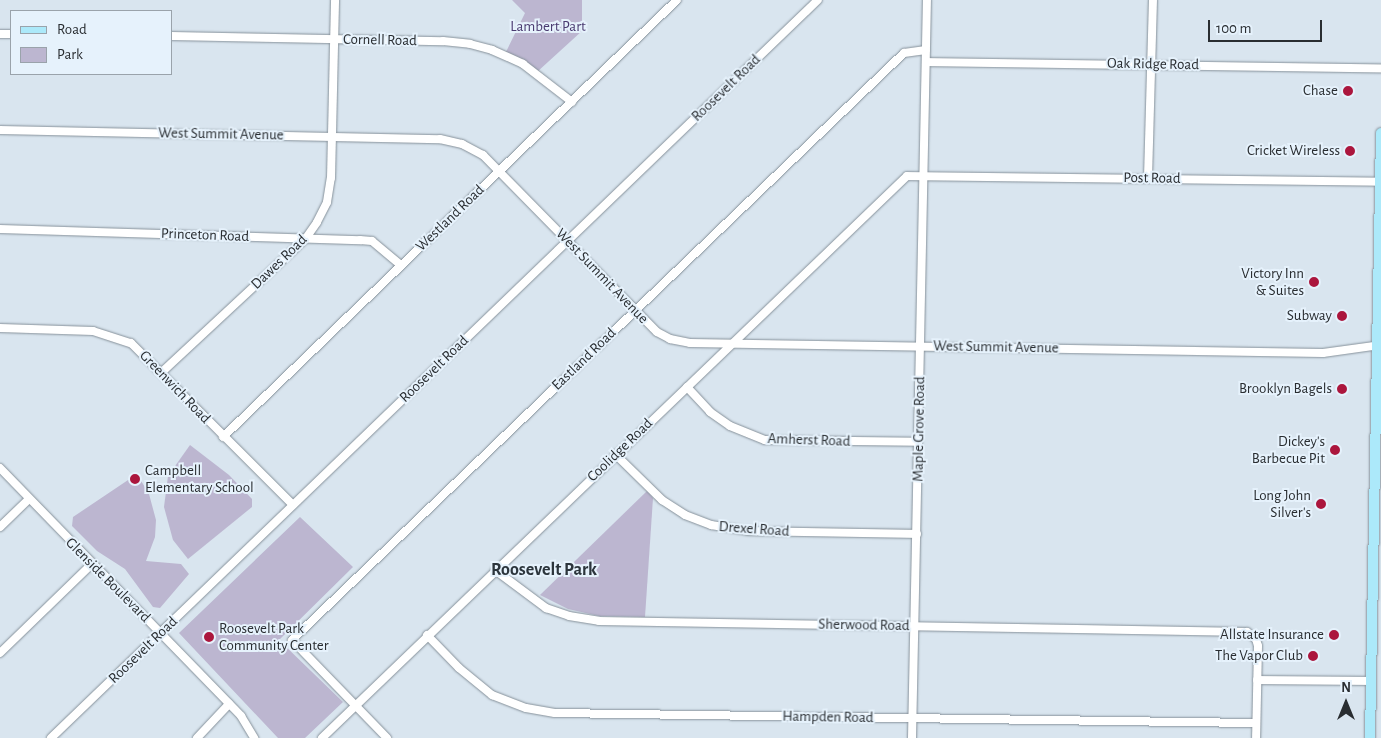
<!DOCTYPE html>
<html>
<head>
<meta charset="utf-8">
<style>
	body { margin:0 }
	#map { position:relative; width:1381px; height:738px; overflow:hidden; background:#d9e5ef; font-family:"Alegreya Sans",sans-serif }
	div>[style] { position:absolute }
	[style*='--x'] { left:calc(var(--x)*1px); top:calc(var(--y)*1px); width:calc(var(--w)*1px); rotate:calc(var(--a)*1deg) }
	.green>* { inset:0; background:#bcb6d0 }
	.roads { filter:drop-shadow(0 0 1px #86919a) drop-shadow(0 0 1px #86919a) }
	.minor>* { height:8px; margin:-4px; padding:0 4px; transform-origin:4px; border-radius:4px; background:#fff }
	.major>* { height:10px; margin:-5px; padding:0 5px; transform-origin:5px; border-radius:5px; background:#ace9fa }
	.dots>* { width:14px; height:14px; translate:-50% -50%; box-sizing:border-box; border:2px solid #e6f2fc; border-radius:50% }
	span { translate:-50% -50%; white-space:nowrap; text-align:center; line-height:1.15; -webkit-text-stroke:4px #e6f2fc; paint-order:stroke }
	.park-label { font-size:15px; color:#4a3a70 }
	.street-label { font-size:15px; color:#292d31 }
	.poi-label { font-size:15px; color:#292d31 }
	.right { translate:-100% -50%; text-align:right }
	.left { translate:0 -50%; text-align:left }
	.quarter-label { font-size:18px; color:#2c353c; font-weight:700 }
	.legend { position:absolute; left:10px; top:10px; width:162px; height:65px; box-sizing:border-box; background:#e6f2fc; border:1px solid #9aa3ab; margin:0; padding:6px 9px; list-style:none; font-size:15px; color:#292d31 }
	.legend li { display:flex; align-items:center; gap:10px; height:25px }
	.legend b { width:25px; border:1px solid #9aa3ab }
	.north { position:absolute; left:1321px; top:678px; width:50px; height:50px; -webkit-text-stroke:4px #e6f2fc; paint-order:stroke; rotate:0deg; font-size:14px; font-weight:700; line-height:20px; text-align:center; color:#292d31 }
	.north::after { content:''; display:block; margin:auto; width:18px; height:22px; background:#292d31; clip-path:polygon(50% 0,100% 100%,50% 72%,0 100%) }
	.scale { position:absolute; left:1208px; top:20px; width:114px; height:22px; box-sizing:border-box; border:2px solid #292d31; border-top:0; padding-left:6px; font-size:15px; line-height:18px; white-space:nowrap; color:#292d31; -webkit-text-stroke:4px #e6f2fc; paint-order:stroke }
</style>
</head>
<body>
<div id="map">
	<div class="green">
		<div style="clip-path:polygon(512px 0,582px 0,582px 31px,537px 72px,505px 54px,525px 13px)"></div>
		<div style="clip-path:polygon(190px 445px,229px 475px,252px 499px,252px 507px,188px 559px,173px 540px,164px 507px,168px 476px)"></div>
		<div style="clip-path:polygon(137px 474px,149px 494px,156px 520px,155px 537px,146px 561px,181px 564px,189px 574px,160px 608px,153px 607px,125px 569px,97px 551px,72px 526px,73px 517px)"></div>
		<div style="clip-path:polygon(647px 491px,653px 498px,645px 617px,599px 616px,568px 609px,540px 595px)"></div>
		<div style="clip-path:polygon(300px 517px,353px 567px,279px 640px,343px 702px,305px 738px,278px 738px,179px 633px)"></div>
	</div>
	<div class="roads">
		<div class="minor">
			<div style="--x:0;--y:34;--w:11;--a:0"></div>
			<div style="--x:171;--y:36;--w:272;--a:1.1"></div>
			<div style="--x:443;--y:41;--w:27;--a:6"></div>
			<div style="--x:470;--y:44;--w:23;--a:15"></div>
			<div style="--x:492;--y:50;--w:34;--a:24"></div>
			<div style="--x:523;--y:64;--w:62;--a:37.8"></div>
			<div style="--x:926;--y:62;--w:455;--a:0.8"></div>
			<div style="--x:0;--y:130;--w:440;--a:1.2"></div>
			<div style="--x:440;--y:139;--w:23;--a:13"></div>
			<div style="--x:462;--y:144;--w:24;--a:28"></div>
			<div style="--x:483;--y:155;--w:248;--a:45.5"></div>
			<div style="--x:657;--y:332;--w:15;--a:28"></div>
			<div style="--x:670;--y:339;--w:20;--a:11"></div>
			<div style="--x:690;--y:343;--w:633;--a:0.91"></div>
			<div style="--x:1323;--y:353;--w:59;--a:-7.9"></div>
			<div style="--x:1148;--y:178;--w:178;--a:-88.4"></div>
			<div style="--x:0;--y:229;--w:360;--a:1.8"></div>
			<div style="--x:360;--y:240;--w:12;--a:5"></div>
			<div style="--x:372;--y:241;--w:38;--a:40"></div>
			<div style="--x:0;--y:328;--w:93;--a:1.8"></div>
			<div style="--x:93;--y:331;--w:40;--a:18"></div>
			<div style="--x:131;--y:343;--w:229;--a:45"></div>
			<div style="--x:162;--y:372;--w:197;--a:-42.9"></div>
			<div style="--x:306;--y:238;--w:19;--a:-55"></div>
			<div style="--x:317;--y:222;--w:22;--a:-63"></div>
			<div style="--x:327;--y:202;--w:24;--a:-81"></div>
			<div style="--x:331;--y:178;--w:178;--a:-88.7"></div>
			<div style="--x:687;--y:387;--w:34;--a:47"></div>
			<div style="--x:710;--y:412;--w:24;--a:35"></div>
			<div style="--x:730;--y:426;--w:38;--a:22"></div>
			<div style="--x:765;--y:440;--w:153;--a:0.7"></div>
			<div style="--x:223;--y:437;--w:630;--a:-43.91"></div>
			<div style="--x:615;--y:454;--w:66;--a:44.4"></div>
			<div style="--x:662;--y:500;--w:27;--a:33"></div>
			<div style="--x:685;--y:515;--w:28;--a:21"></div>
			<div style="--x:711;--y:525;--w:38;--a:9"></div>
			<div style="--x:749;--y:531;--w:168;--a:1"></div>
			<div style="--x:0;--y:468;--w:346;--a:45.8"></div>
			<div style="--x:241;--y:716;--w:26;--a:59"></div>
			<div style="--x:0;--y:527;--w:39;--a:-44"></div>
			<div style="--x:495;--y:570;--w:64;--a:36.7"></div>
			<div style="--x:546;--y:608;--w:24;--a:19"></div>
			<div style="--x:569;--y:616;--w:30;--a:9"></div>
			<div style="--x:599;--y:621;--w:648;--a:0.97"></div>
			<div style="--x:1247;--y:632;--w:11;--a:38"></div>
			<div style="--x:1256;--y:639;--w:7;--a:74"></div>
			<div style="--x:1258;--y:646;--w:92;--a:91.2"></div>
			<div style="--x:427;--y:635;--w:46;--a:45.9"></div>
			<div style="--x:459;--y:668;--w:43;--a:39.3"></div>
			<div style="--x:492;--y:695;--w:36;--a:21"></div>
			<div style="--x:526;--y:708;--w:29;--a:10"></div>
			<div style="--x:555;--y:713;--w:701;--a:0.82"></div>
			<div style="--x:0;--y:653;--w:128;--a:-44.1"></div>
			<div style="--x:1257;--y:680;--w:114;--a:0.5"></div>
			<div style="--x:51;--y:738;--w:1064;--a:-43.9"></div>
			<div style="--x:197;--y:738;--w:47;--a:-46.7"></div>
			<div style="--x:322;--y:738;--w:811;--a:-43.85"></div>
			<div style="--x:907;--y:176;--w:473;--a:0.7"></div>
			<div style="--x:387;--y:738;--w:136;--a:-134.1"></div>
			<div style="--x:292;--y:640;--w:848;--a:-43.81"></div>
			<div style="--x:904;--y:53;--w:22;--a:-8"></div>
			<div style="--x:912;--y:738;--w:738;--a:-88.84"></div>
		</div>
		<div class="major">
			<div style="--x:1370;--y:738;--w:605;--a:-88.96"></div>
		</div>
	</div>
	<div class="dots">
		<div style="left:1348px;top:91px;background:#ab163d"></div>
		<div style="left:1350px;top:151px;background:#ab163d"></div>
		<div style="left:1314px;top:282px;background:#ab163d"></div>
		<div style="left:1342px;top:316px;background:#ab163d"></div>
		<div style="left:1342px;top:389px;background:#ab163d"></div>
		<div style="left:1335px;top:450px;background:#ab163d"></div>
		<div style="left:135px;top:479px;background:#ab163d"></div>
		<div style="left:1321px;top:504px;background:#ab163d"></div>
		<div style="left:1334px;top:635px;background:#ab163d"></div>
		<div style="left:209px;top:637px;background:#ab163d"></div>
		<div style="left:1313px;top:656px;background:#ab163d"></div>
	</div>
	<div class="park-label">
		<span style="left:548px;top:27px">Lambert Part</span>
	</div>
	<div class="street-label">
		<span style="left:380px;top:40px;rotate:1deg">Cornell Road</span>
		<span style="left:1153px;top:64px;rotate:1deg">Oak Ridge Road</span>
		<span style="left:726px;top:88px;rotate:-44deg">Roosevelt Road</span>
		<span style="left:221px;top:134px;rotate:1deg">West Summit Avenue</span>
		<span style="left:1152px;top:178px;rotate:1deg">Post Road</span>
		<span style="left:450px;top:218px;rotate:-44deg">Westland Road</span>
		<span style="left:205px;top:235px;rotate:2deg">Princeton Road</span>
		<span style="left:279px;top:262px;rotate:-44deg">Dawes Road</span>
		<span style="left:602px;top:276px;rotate:46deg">West Summit Avenue</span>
		<span style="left:996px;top:347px;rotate:1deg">West Summit Avenue</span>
		<span style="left:584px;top:359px;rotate:-44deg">Eastland Road</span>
		<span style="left:434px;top:369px;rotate:-44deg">Roosevelt Road</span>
		<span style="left:175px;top:387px;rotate:46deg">Greenwich Road</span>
		<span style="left:919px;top:429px;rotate:-89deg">Maple Grove Road</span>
		<span style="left:809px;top:440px;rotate:2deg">Amherst Road</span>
		<span style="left:620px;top:450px;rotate:-44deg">Coolidge Road</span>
		<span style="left:754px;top:529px;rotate:4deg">Drexel Road</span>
		<span style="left:108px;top:580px;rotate:45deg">Glenside Boulevard</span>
		<span style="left:864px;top:625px;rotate:1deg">Sherwood Road</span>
		<span style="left:143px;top:650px;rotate:-44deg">Roosevelt Road</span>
		<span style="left:828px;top:717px;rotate:1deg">Hampden Road</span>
	</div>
	<div class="poi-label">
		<span class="right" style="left:1338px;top:91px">Chase</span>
		<span class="right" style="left:1340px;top:151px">Cricket Wireless</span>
		<span class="right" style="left:1304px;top:282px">Victory Inn<br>&amp; Suites</span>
		<span class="right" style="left:1332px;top:316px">Subway</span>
		<span class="right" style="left:1332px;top:389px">Brooklyn Bagels</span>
		<span class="right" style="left:1325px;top:450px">Dickey's<br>Barbecue Pit</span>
		<span class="left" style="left:145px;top:479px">Campbell<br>Elementary School</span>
		<span class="right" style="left:1311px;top:504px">Long John<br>Silver's</span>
		<span class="left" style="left:219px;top:637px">Roosevelt Park<br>Community Center</span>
		<span class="right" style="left:1324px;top:635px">Allstate Insurance</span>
		<span class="right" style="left:1303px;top:656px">The Vapor Club</span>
	</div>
	<div class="quarter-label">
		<span style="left:544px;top:570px">Roosevelt Park</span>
	</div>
	<ul class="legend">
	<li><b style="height:6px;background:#ace9fa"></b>Road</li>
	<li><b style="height:14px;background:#bcb6d0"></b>Park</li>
	</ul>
	<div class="north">N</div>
	<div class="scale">100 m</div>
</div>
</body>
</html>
